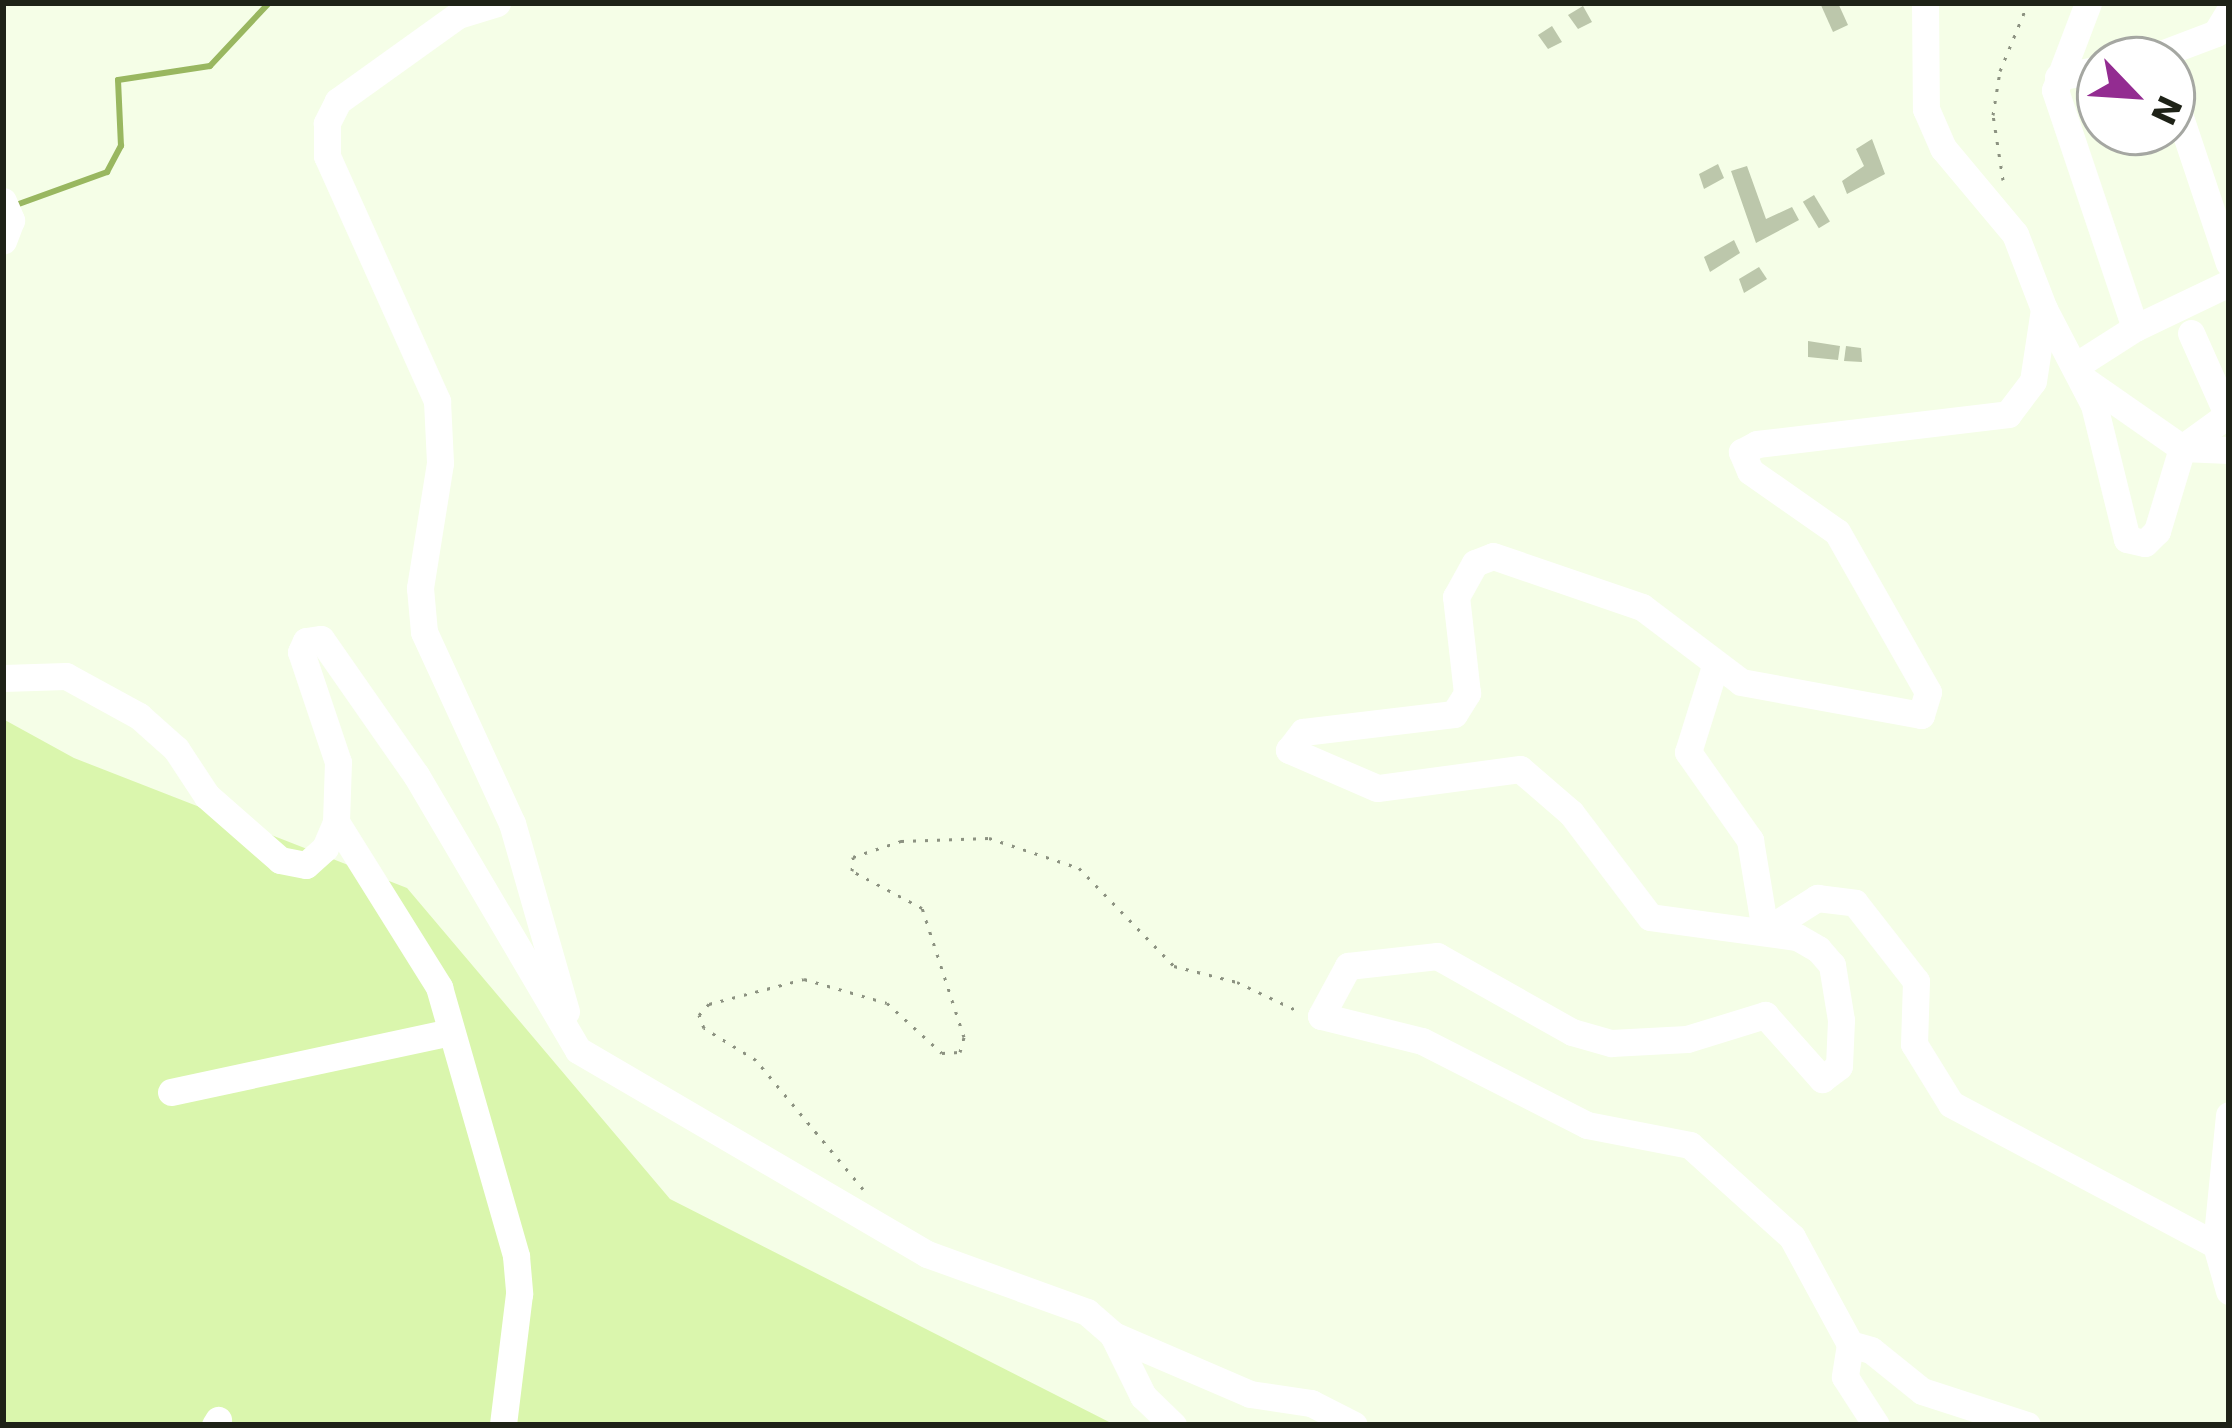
<!DOCTYPE html>
<html>
<head>
<meta charset="utf-8">
<style>
	body { margin:0 }
	#map { position:relative; width:2232px; height:1428px; overflow:hidden; background:#f5fee7; font-family:"DejaVu Sans",sans-serif }
	div>[style] { position:absolute }
	[style*='--x'] { left:calc(var(--x)*1px); top:calc(var(--y)*1px); width:calc(var(--w)*1px); rotate:calc(var(--a)*1deg) }
	.green>* { inset:0; background:#daf6ad }
	.stream>* { height:6px; margin:-3px; padding:0 3px; transform-origin:3px; border-radius:3px; background:#99b760 }
	.building>* { inset:0; background:#bcc7ab; transform-origin:0 0 }
	.path>* { height:3px; margin-top:-1.5px; transform-origin:0; background:repeating-linear-gradient(90deg,#8c9281 0 3px,transparent 0 12px) }
	.minor>* { height:27px; margin:-13.5px; padding:0 13.5px; transform-origin:13.5px; border-radius:13.5px; background:#fff }
	span { translate:-50% -50%; white-space:nowrap; text-align:center; line-height:1.15; -webkit-text-stroke:10px #fff; paint-order:stroke }
	.frame { position:absolute; inset:0; border:6px solid #1e2217; pointer-events:none }
	.north { position:absolute; left:2076px; top:36px; width:120px; height:120px; box-sizing:border-box; background:#fff; border:3px solid #a5a7a2; border-radius:50%; rotate:115deg; font-size:33px; font-weight:700; line-height:48px; text-align:center; color:#1e2217 }
	.north::after { content:''; display:block; margin:auto; width:42px; height:54px; background:#932c91; clip-path:polygon(50% 0,100% 100%,50% 72%,0 100%) }
</style>
</head>
<body>
<div id="map">
	<div class="green">
		<div style="clip-path:polygon(3px 719px,74px 758px,407px 888px,670px 1199px,1115px 1425px,3px 1425px)"></div>
	</div>
	<div class="stream">
		<div style="--x:16;--y:205;--w:97;--a:-19.9"></div>
		<div style="--x:107;--y:172;--w:30;--a:-62"></div>
		<div style="--x:121;--y:146;--w:66;--a:-92.6"></div>
		<div style="--x:118;--y:80;--w:93;--a:-8.7"></div>
		<div style="--x:210;--y:66;--w:86;--a:-46.9"></div>
	</div>
	<div class="building">
		<div style="clip-path:polygon(1820px 3px,1838px 3px,1848px 25px,1833px 32px)"></div>
		<div style="clip-path:polygon(1583px 6px,1592px 22px,1578px 29px,1568px 15px)"></div>
		<div style="clip-path:polygon(1552px 26px,1562px 42px,1548px 49px,1538px 35px)"></div>
		<div style="clip-path:polygon(1872px 139px,1885px 174px,1847px 194px,1842px 181px,1864px 166px,1856px 149px)"></div>
		<div style="clip-path:polygon(1718px 164px,1724px 178px,1704px 189px,1699px 174px)"></div>
		<div style="clip-path:polygon(1747px 166px,1766px 219px,1792px 207px,1799px 220px,1756px 243px,1731px 171px)"></div>
		<div style="left:1814px;top:195px;width:31px;height:13px;rotate:59deg"></div>
		<div style="clip-path:polygon(1734px 240px,1740px 253px,1710px 272px,1704px 257px)"></div>
		<div style="clip-path:polygon(1759px 267px,1767px 279px,1744px 293px,1739px 279px)"></div>
		<div style="clip-path:polygon(1808px 341px,1840px 346px,1838px 360px,1808px 357px)"></div>
		<div style="clip-path:polygon(1846px 346px,1861px 348px,1862px 362px,1844px 361px)"></div>
	</div>
	<div class="path">
		<div style="--x:2003;--y:180;--w:66;--a:-98.7"></div>
		<div style="--x:1993;--y:115;--w:45;--a:-81"></div>
		<div style="--x:2000;--y:71;--w:74;--a:-67.6"></div>
		<div style="--x:863;--y:1189;--w:168;--a:-129.7"></div>
		<div style="--x:756;--y:1060;--w:61;--a:-148.4"></div>
		<div style="--x:704;--y:1028;--w:14;--a:-111"></div>
		<div style="--x:699;--y:1015;--w:15;--a:-48"></div>
		<div style="--x:709;--y:1004;--w:98;--a:-14.7"></div>
		<div style="--x:804;--y:979;--w:86;--a:16.1"></div>
		<div style="--x:887;--y:1003;--w:74;--a:42.3"></div>
		<div style="--x:942;--y:1053;--w:18;--a:-3"></div>
		<div style="--x:960;--y:1052;--w:16;--a:-75"></div>
		<div style="--x:964;--y:1037;--w:136;--a:-108"></div>
		<div style="--x:922;--y:908;--w:79;--a:-152.1"></div>
		<div style="--x:852;--y:871;--w:14;--a:-86"></div>
		<div style="--x:853;--y:857;--w:51;--a:-18.4"></div>
		<div style="--x:901;--y:841;--w:88;--a:-2"></div>
		<div style="--x:989;--y:838;--w:95;--a:18.4"></div>
		<div style="--x:1079;--y:868;--w:136;--a:45.9"></div>
		<div style="--x:1174;--y:966;--w:65;--a:14.3"></div>
		<div style="--x:1237;--y:982;--w:65;--a:25.4"></div>
	</div>
	<div class="minor">
		<div style="--x:497;--y:3;--w:41;--a:162.9"></div>
		<div style="--x:458;--y:15;--w:148;--a:144.4"></div>
		<div style="--x:338;--y:101;--w:25;--a:117"></div>
		<div style="--x:327;--y:123;--w:33;--a:90"></div>
		<div style="--x:327;--y:156;--w:269;--a:65.8"></div>
		<div style="--x:437;--y:401;--w:62;--a:87.2"></div>
		<div style="--x:440;--y:463;--w:127;--a:99.1"></div>
		<div style="--x:420;--y:588;--w:44;--a:84.8"></div>
		<div style="--x:424;--y:632;--w:210;--a:65.3"></div>
		<div style="--x:512;--y:823;--w:196;--a:74"></div>
		<div style="--x:1925;--y:3;--w:106;--a:89.5"></div>
		<div style="--x:1926;--y:109;--w:43;--a:66.4"></div>
		<div style="--x:1943;--y:148;--w:112;--a:50.1"></div>
		<div style="--x:2015;--y:234;--w:80;--a:68.9"></div>
		<div style="--x:2044;--y:309;--w:108;--a:62.5"></div>
		<div style="--x:2094;--y:405;--w:138;--a:76.2"></div>
		<div style="--x:2127;--y:539;--w:18;--a:13"></div>
		<div style="--x:2145;--y:543;--w:17;--a:-45"></div>
		<div style="--x:2157;--y:531;--w:87;--a:-73.2"></div>
		<div style="--x:2182;--y:448;--w:58;--a:-35.9"></div>
		<div style="--x:2145;--y:60;--w:76;--a:-20.8"></div>
		<div style="--x:2216;--y:33;--w:26;--a:-59"></div>
		<div style="--x:2058;--y:77;--w:43;--a:-10.8"></div>
		<div style="--x:2172;--y:93;--w:179;--a:71.5"></div>
		<div style="--x:3;--y:201;--w:21;--a:67"></div>
		<div style="--x:11;--y:220;--w:22;--a:111"></div>
		<div style="--x:2135;--y:328;--w:104;--a:-25.6"></div>
		<div style="--x:2191;--y:333;--w:89;--a:66"></div>
		<div style="--x:2077;--y:365;--w:69;--a:-32.5"></div>
		<div style="--x:2135;--y:328;--w:251;--a:-108.6"></div>
		<div style="--x:2055;--y:90;--w:93;--a:-69.2"></div>
		<div style="--x:2086;--y:381;--w:117;--a:34.9"></div>
		<div style="--x:2182;--y:448;--w:47;--a:2.4"></div>
		<div style="--x:1715;--y:666;--w:90;--a:107.4"></div>
		<div style="--x:1688;--y:752;--w:108;--a:54.8"></div>
		<div style="--x:1750;--y:840;--w:92;--a:80.6"></div>
		<div style="--x:1765;--y:931;--w:62;--a:-32.4"></div>
		<div style="--x:1817;--y:898;--w:38;--a:7"></div>
		<div style="--x:1855;--y:903;--w:99;--a:52"></div>
		<div style="--x:1916;--y:981;--w:63;--a:91.8"></div>
		<div style="--x:1914;--y:1044;--w:70;--a:58.3"></div>
		<div style="--x:1951;--y:1104;--w:300;--a:28"></div>
		<div style="--x:2216;--y:1245;--w:48;--a:74.2"></div>
		<div style="--x:3;--y:678;--w:63;--a:-1.8"></div>
		<div style="--x:66;--y:676;--w:83;--a:28.7"></div>
		<div style="--x:139;--y:716;--w:50;--a:41.7"></div>
		<div style="--x:176;--y:749;--w:56;--a:56.6"></div>
		<div style="--x:207;--y:796;--w:97;--a:41.2"></div>
		<div style="--x:280;--y:860;--w:26;--a:11"></div>
		<div style="--x:306;--y:865;--w:25;--a:-42"></div>
		<div style="--x:325;--y:848;--w:28;--a:-67"></div>
		<div style="--x:336;--y:822;--w:60;--a:-88.1"></div>
		<div style="--x:338;--y:762;--w:116;--a:-108.6"></div>
		<div style="--x:301;--y:652;--w:12;--a:-66"></div>
		<div style="--x:306;--y:641;--w:15;--a:-8"></div>
		<div style="--x:321;--y:639;--w:166;--a:55.1"></div>
		<div style="--x:416;--y:775;--w:319;--a:59.5"></div>
		<div style="--x:578;--y:1050;--w:404;--a:30.3"></div>
		<div style="--x:927;--y:1254;--w:170;--a:19.9"></div>
		<div style="--x:1087;--y:1312;--w:35;--a:41"></div>
		<div style="--x:1113;--y:1335;--w:149;--a:23.3"></div>
		<div style="--x:1250;--y:1394;--w:62;--a:8.4"></div>
		<div style="--x:1311;--y:1403;--w:48;--a:27.1"></div>
		<div style="--x:336;--y:822;--w:195;--a:58"></div>
		<div style="--x:439;--y:987;--w:280;--a:74"></div>
		<div style="--x:516;--y:1256;--w:38;--a:85"></div>
		<div style="--x:519;--y:1294;--w:132;--a:97"></div>
		<div style="--x:171;--y:1092;--w:286;--a:-12.1"></div>
		<div style="--x:2229;--y:1115;--w:131;--a:95.7"></div>
		<div style="--x:2216;--y:1245;--w:16;--a:35"></div>
		<div style="--x:1113;--y:1335;--w:68;--a:63.8"></div>
		<div style="--x:1143;--y:1396;--w:42;--a:44"></div>
		<div style="--x:1850;--y:1344;--w:33;--a:99"></div>
		<div style="--x:1845;--y:1377;--w:57;--a:57.1"></div>
		<div style="--x:215;--y:1425;--w:6;--a:-59"></div>
		<div style="--x:2027;--y:1425;--w:110;--a:-162.1"></div>
		<div style="--x:1922;--y:1391;--w:65;--a:-141.2"></div>
		<div style="--x:1871;--y:1350;--w:22;--a:-164"></div>
		<div style="--x:1850;--y:1344;--w:122;--a:-118.5"></div>
		<div style="--x:1792;--y:1237;--w:137;--a:-138"></div>
		<div style="--x:1690;--y:1145;--w:105;--a:-169"></div>
		<div style="--x:1587;--y:1125;--w:185;--a:-153"></div>
		<div style="--x:1422;--y:1041;--w:104;--a:-166.1"></div>
		<div style="--x:1321;--y:1016;--w:57;--a:-61.6"></div>
		<div style="--x:1348;--y:966;--w:90;--a:-6.4"></div>
		<div style="--x:1437;--y:956;--w:155;--a:29.4"></div>
		<div style="--x:1572;--y:1032;--w:41;--a:15.8"></div>
		<div style="--x:1611;--y:1043;--w:76;--a:-3"></div>
		<div style="--x:1687;--y:1039;--w:82;--a:-17.1"></div>
		<div style="--x:1765;--y:1015;--w:86;--a:48.3"></div>
		<div style="--x:1822;--y:1079;--w:21;--a:-37"></div>
		<div style="--x:1839;--y:1066;--w:46;--a:-87.5"></div>
		<div style="--x:1841;--y:1020;--w:56;--a:-99.3"></div>
		<div style="--x:1832;--y:965;--w:21;--a:-131"></div>
		<div style="--x:1818;--y:949;--w:24;--a:-150"></div>
		<div style="--x:1797;--y:937;--w:148;--a:-172.3"></div>
		<div style="--x:1650;--y:917;--w:131;--a:-127.2"></div>
		<div style="--x:1571;--y:813;--w:67;--a:-139.2"></div>
		<div style="--x:1520;--y:769;--w:144;--a:172.4"></div>
		<div style="--x:1377;--y:788;--w:96;--a:-156.6"></div>
		<div style="--x:1289;--y:750;--w:23;--a:-52"></div>
		<div style="--x:1303;--y:732;--w:152;--a:-6.8"></div>
		<div style="--x:1454;--y:714;--w:25;--a:-58"></div>
		<div style="--x:1467;--y:693;--w:97;--a:-96.5"></div>
		<div style="--x:1456;--y:597;--w:39;--a:-61"></div>
		<div style="--x:1475;--y:563;--w:19;--a:-21"></div>
		<div style="--x:1493;--y:556;--w:157;--a:18.9"></div>
		<div style="--x:1642;--y:607;--w:124;--a:37.1"></div>
		<div style="--x:1741;--y:682;--w:183;--a:10.4"></div>
		<div style="--x:1921;--y:715;--w:24;--a:-73"></div>
		<div style="--x:1928;--y:692;--w:184;--a:-119.6"></div>
		<div style="--x:1837;--y:532;--w:106;--a:-145"></div>
		<div style="--x:1750;--y:471;--w:21;--a:-113"></div>
		<div style="--x:1742;--y:452;--w:17;--a:-28"></div>
		<div style="--x:1757;--y:444;--w:253;--a:-6.8"></div>
		<div style="--x:2008;--y:414;--w:41;--a:-52.9"></div>
		<div style="--x:2033;--y:381;--w:73;--a:-81.3"></div>
	</div>
	<div class="frame"></div>
	<div class="north">N</div>
</div>
</body>
</html>
